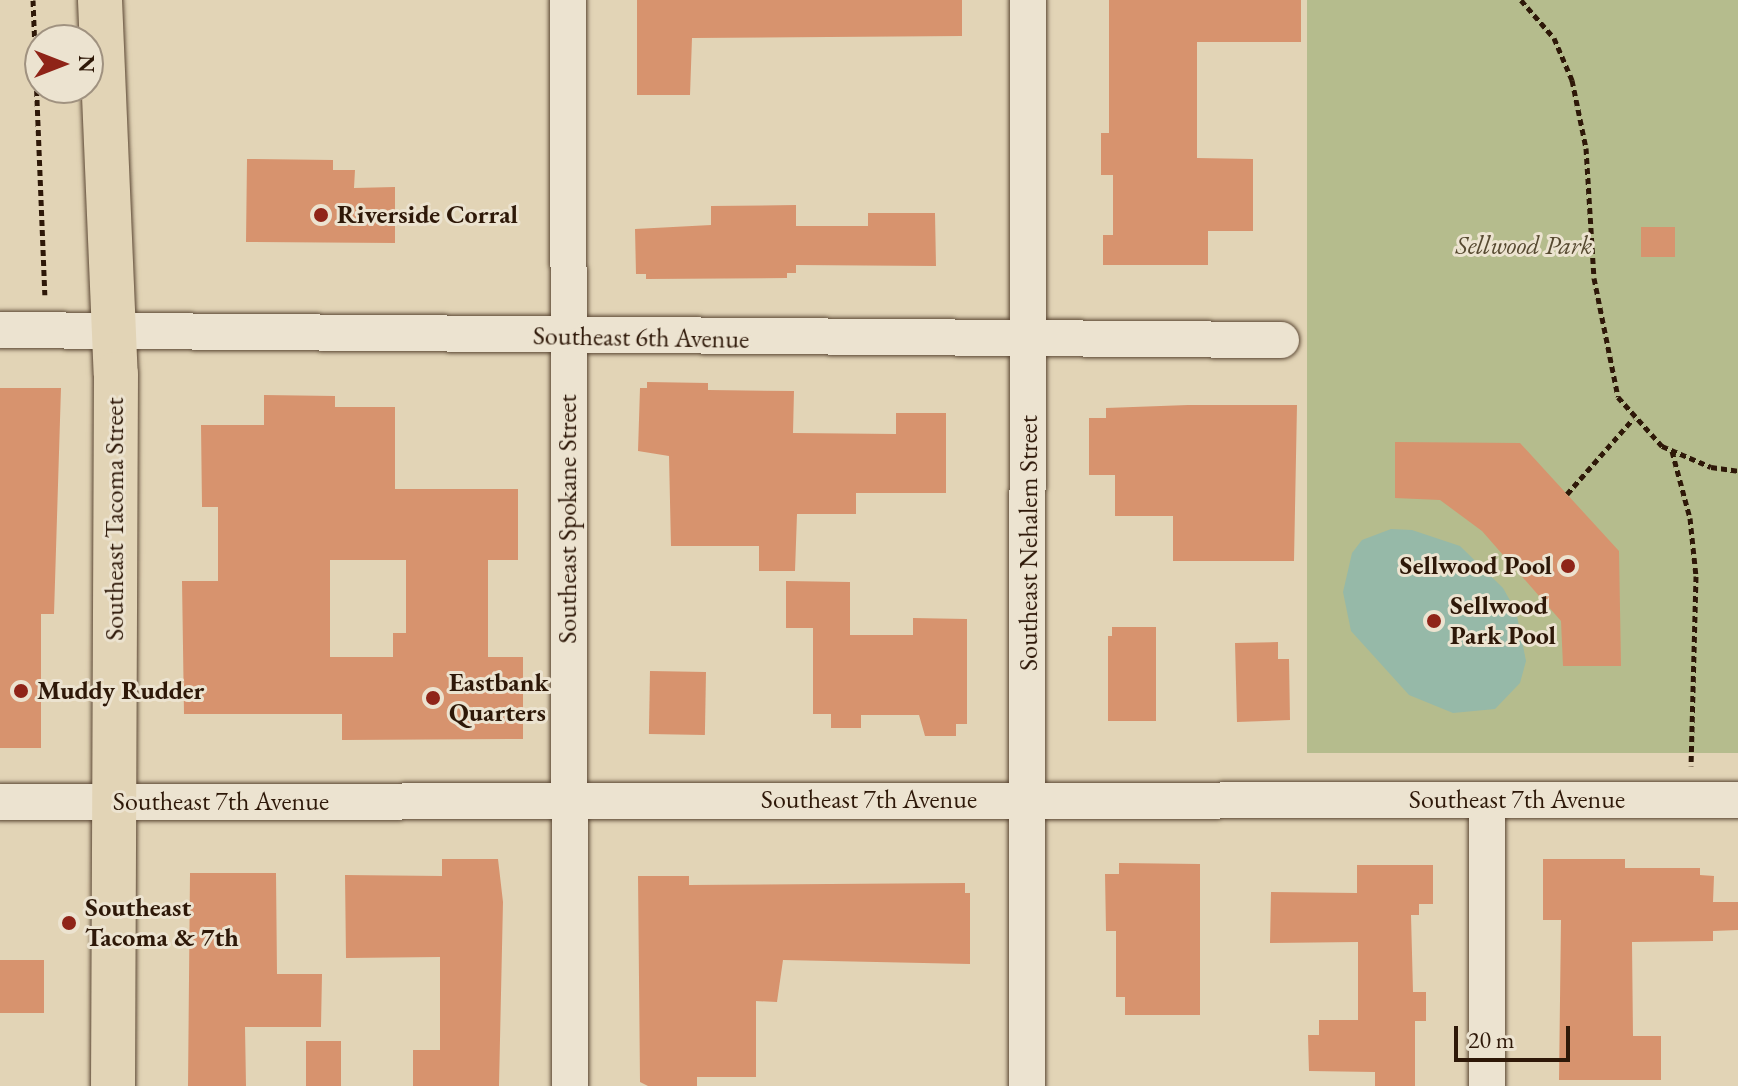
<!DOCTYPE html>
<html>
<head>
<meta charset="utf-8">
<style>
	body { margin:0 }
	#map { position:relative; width:1738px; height:1086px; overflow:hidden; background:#e2d4b6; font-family:"EB Garamond",serif }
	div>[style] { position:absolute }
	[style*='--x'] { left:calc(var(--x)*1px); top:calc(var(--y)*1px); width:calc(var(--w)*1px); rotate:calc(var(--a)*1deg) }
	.green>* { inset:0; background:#b5bc8d; transform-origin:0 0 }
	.water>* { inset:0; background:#96b9a8 }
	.building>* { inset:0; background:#d7936e; transform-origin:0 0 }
	.path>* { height:5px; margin-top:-2.5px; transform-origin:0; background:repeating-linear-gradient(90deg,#2e1808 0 6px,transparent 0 10px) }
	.roads { filter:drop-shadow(0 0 2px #5b4734) drop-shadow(0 0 2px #5b4734) }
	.minor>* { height:36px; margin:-18px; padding:0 18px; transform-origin:18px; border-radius:18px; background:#ece3d0 }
	.primary>* { height:44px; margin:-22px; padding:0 22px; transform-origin:22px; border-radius:22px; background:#e2d4b6 }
	.dots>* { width:22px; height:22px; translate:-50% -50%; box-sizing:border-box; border:4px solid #ece3d0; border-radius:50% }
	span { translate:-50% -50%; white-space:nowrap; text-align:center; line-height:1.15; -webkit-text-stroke:6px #ece3d0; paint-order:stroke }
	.poi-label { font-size:26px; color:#2e1808; font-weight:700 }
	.left { translate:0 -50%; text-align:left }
	.right { translate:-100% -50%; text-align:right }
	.park-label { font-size:26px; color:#564930; font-style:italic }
	.street-label { font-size:26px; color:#2e1808 }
	.north { position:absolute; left:24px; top:24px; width:80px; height:80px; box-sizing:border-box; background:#ece3d0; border:2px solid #a09280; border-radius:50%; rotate:90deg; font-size:22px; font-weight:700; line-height:32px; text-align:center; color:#2e1808 }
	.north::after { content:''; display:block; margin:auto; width:28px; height:36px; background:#8f2418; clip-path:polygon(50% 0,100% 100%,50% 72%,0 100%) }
	.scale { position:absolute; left:1454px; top:1026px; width:116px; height:36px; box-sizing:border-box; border:4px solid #2e1808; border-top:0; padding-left:10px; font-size:24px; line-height:28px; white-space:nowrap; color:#2e1808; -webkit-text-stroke:6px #ece3d0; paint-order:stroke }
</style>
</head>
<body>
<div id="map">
	<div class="green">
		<div style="left:1307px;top:0;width:431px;height:753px"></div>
	</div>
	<div class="water">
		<div style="clip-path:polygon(1391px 529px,1412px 530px,1460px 546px,1503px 588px,1516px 611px,1526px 661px,1520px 683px,1495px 709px,1453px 713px,1409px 695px,1351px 631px,1343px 592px,1352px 553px,1362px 540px)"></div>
	</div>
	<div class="building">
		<div style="clip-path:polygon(637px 0,962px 0,962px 36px,692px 38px,690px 95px,637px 95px)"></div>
		<div style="clip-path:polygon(1109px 0,1301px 0,1301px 42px,1197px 42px,1197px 158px,1253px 159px,1253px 231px,1208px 231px,1208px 265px,1103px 265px,1103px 235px,1113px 235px,1113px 175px,1101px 175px,1101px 133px,1109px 133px)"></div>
		<div style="clip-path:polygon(247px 159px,333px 160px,333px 170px,355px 170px,354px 188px,395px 187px,395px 243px,246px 242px)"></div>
		<div style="clip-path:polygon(796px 205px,796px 226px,868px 226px,868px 213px,935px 213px,936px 266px,796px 265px,796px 273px,787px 273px,787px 278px,646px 279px,646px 274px,636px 274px,635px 229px,711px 225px,711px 206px)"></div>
		<div style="left:1641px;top:227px;width:34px;height:30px"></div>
		<div style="clip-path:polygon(647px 382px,708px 383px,708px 390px,794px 391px,793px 433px,896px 434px,896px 413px,946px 413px,946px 493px,856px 493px,856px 514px,797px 514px,795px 571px,759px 571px,759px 546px,671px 546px,669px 456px,638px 451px,640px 388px,647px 388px)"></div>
		<div style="clip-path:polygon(0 388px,61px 388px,54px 614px,41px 614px,41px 748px,0 748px)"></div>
		<div style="clip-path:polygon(evenodd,264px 395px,335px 396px,335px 407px,395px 407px,395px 489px,518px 489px,518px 560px,488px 560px,488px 657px,523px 657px,523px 739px,342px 740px,342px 714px,184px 714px,182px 581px,218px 581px,218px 507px,202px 507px,201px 425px,264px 425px,264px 395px,330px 560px,406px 560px,406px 633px,393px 633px,393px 657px,330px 657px,330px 560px)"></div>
		<div style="clip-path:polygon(1188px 405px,1297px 405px,1294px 561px,1173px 561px,1173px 516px,1115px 516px,1115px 475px,1089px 475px,1089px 418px,1106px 418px,1106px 408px)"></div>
		<div style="clip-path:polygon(1395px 442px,1520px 443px,1619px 551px,1621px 666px,1563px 666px,1561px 621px,1482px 531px,1440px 500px,1395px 498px)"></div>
		<div style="clip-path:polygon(786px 581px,850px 582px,850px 635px,913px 635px,913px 618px,967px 619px,967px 724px,956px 724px,956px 736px,925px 736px,919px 715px,861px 715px,861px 728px,831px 728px,831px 714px,813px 714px,813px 628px,786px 628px)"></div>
		<div style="clip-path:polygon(1112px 627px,1156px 627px,1156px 721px,1108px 721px,1108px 636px,1112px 636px)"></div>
		<div style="clip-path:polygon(1278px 642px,1278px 659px,1289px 659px,1290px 720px,1237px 722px,1235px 643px)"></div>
		<div style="left:650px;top:671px;width:56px;height:63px;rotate:1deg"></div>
		<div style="clip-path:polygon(442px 859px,498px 859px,503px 902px,499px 1086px,413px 1086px,413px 1050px,440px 1050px,440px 957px,346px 958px,345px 875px,442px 876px)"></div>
		<div style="clip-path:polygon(1543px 859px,1625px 859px,1625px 868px,1700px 868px,1700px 875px,1714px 876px,1713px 902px,1738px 902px,1738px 930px,1713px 931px,1713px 941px,1632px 942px,1633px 1036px,1661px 1036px,1661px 1080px,1559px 1080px,1561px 920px,1543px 920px)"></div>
		<div style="clip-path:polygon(1119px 863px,1200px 864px,1200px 1015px,1125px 1015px,1125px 997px,1116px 997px,1116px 931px,1106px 931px,1105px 874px,1119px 874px)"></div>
		<div style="clip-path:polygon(1357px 865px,1433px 865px,1433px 904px,1419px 904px,1419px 915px,1411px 915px,1413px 992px,1426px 992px,1426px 1021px,1415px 1021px,1415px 1086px,1375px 1086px,1375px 1072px,1309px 1071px,1308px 1035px,1319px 1035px,1319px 1020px,1358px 1020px,1358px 942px,1270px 943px,1271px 892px,1357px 893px)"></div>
		<div style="clip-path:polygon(190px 873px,276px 873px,277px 974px,322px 974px,321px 1027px,245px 1027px,246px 1086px,188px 1086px)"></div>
		<div style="clip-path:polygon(638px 876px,689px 876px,689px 885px,965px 883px,965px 893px,970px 893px,970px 964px,783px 960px,777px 1002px,756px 1001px,756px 1077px,697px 1077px,697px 1086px,648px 1086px,640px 1082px)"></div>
		<div style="left:0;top:960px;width:44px;height:53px"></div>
		<div style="left:306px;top:1041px;width:35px;height:45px"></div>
	</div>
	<div class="path">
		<div style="--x:33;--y:0;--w:295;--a:87.7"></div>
		<div style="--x:1521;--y:0;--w:50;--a:49"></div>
		<div style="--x:1554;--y:38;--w:46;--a:66.8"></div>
		<div style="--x:1572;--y:80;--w:69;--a:78.4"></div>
		<div style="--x:1586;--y:148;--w:130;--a:86.5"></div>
		<div style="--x:1594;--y:278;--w:121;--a:78.6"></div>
		<div style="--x:1618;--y:397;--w:66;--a:48.1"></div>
		<div style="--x:1662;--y:446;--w:53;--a:23.2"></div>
		<div style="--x:1711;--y:467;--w:27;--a:8"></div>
		<div style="--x:1672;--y:451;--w:69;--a:75"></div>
		<div style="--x:1690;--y:518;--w:58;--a:84.1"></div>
		<div style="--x:1696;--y:576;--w:190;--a:91.5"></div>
		<div style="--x:1567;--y:494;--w:100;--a:-48.7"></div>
	</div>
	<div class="roads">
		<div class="minor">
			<div style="--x:568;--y:0;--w:1086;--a:89.89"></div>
			<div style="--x:0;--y:330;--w:1281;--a:0.45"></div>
			<div style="--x:0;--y:802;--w:1738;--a:-0.07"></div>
			<div style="--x:1027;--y:1086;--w:1086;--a:-89.95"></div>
			<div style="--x:1487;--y:1086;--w:286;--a:-90"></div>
		</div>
		<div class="primary">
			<div style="--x:100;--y:0;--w:374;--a:87.6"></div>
			<div style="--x:116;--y:374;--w:712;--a:90.24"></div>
		</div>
	</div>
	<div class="dots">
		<div style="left:321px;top:215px;background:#8f2418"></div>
		<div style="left:1568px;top:566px;background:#8f2418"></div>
		<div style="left:1434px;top:621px;background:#8f2418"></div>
		<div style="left:21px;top:691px;background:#8f2418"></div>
		<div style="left:433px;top:698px;background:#8f2418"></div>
		<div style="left:69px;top:923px;background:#8f2418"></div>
	</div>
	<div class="poi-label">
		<span class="left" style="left:337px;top:215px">Riverside Corral</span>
		<span class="right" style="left:1552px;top:566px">Sellwood Pool</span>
		<span class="left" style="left:1450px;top:621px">Sellwood<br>Park Pool</span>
		<span class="left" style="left:449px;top:698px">Eastbank<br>Quarters</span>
		<span class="left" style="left:37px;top:691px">Muddy Rudder</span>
		<span class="left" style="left:85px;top:923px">Southeast<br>Tacoma &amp; 7th</span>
	</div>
	<div class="park-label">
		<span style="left:1524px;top:246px">Sellwood Park</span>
	</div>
	<div class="street-label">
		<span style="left:641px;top:338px;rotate:1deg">Southeast 6th Avenue</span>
		<span style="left:115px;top:519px;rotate:-90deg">Southeast Tacoma Street</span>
		<span style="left:568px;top:519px;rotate:-90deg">Southeast Spokane Street</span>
		<span style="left:1029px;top:543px;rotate:-90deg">Southeast Nehalem Street</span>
		<span style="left:869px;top:800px">Southeast 7th Avenue</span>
		<span style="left:1517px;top:800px">Southeast 7th Avenue</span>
		<span style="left:221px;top:802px">Southeast 7th Avenue</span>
	</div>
	<div class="north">N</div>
	<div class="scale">20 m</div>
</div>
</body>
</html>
